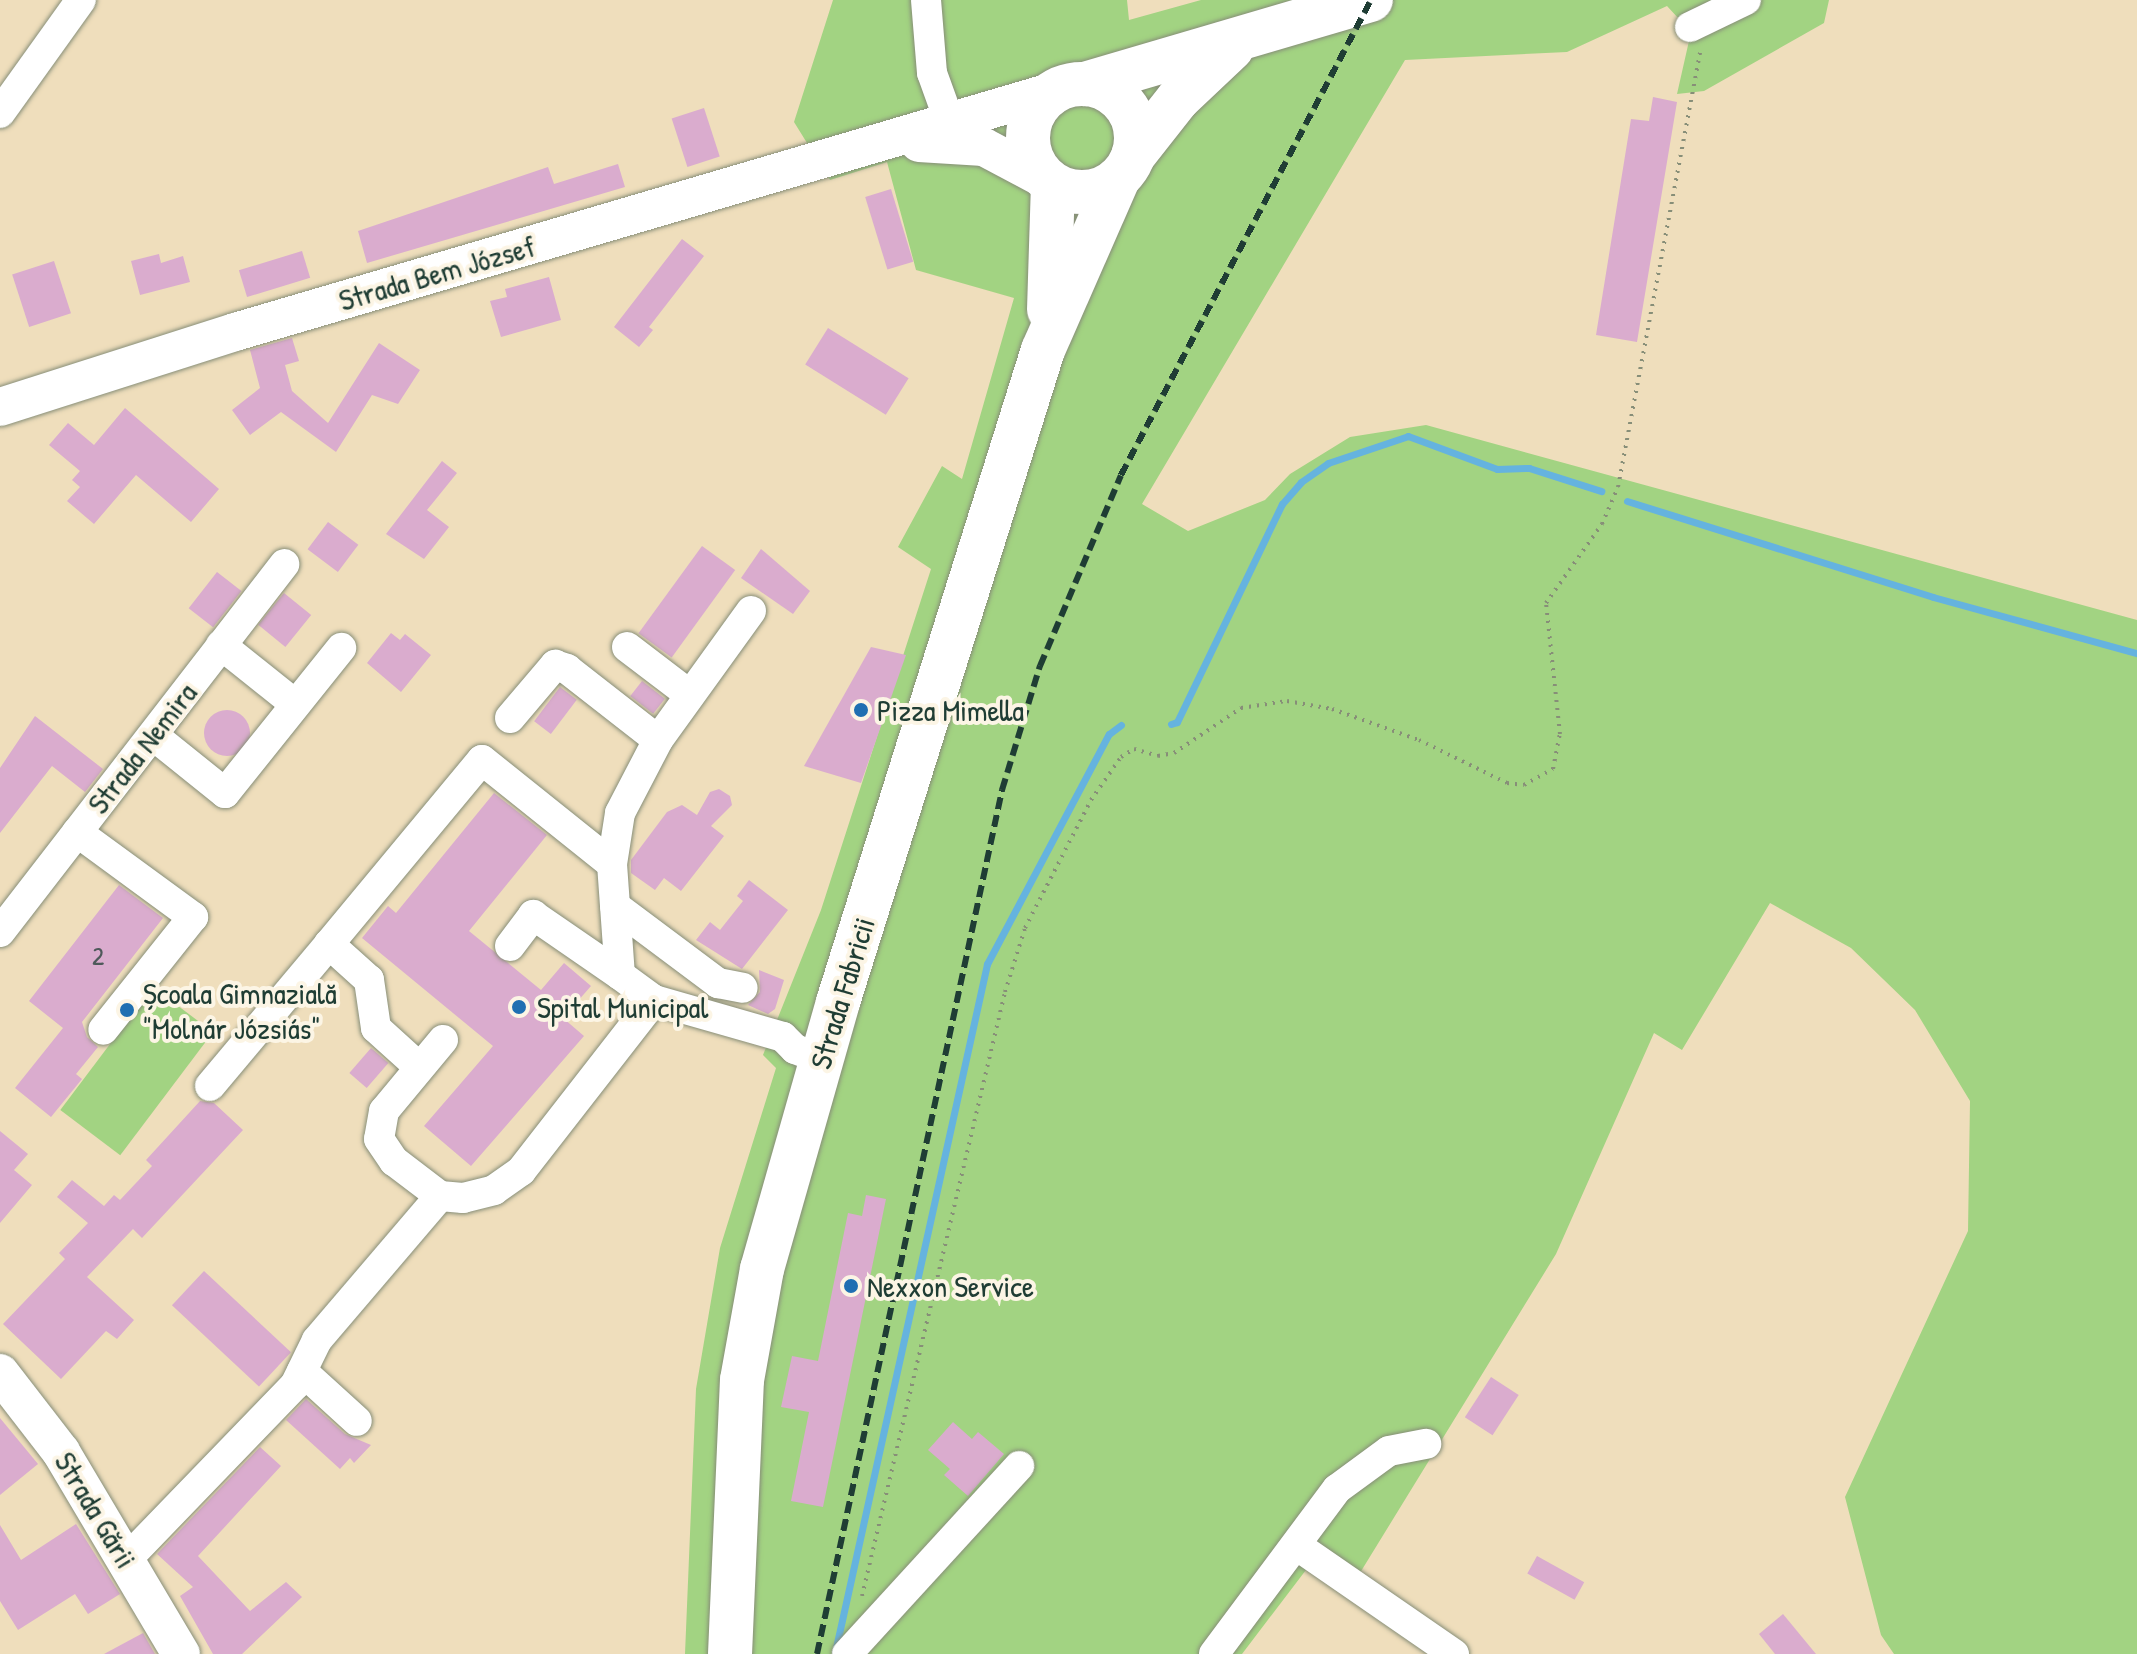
<!DOCTYPE html>
<html>
<head>
<meta charset="utf-8">
<style>
	body { margin:0 }
	#map { position:relative; width:2137px; height:1654px; overflow:hidden; background:#efdebc; font-family:"Patrick Hand",sans-serif }
	div>[style] { position:absolute }
	[style*='--x'] { left:calc(var(--x)*1px); top:calc(var(--y)*1px); width:calc(var(--w)*1px); rotate:calc(var(--a)*1deg) }
	.green>* { inset:0; background:#a2d382; transform-origin:0 0 }
	.stream>* { height:7px; margin:-3.5px; padding:0 3.5px; transform-origin:3.5px; border-radius:3.5px; background:#65b3df }
	.building>* { inset:0; background:#daacce; transform-origin:0 0 }
	.round { border-radius:50% }
	.path>* { height:4px; margin-top:-2px; transform-origin:0; background:repeating-linear-gradient(90deg,#878e78 0 2px,transparent 0 8px) }
	.roads { filter:drop-shadow(0 0 2px #878e78) drop-shadow(0 0 2px #878e78) }
	.minor>* { height:30px; margin:-15px; padding:0 15px; transform-origin:15px; border-radius:15px; background:#fff }
	.major>* { height:38px; margin:-19px; padding:0 19px; transform-origin:19px; border-radius:19px; background:#fff }
	.highway>* { height:44px; margin:-22px; padding:0 22px; transform-origin:22px; border-radius:22px; background:#fff }
	.highway>.ring { margin:-22px; padding:0; box-sizing:content-box; background:none; border:44px solid #fff; border-radius:50% }
	.rail>* { height:6px; margin-top:-3px; transform-origin:0; background:repeating-linear-gradient(90deg,#1f3d34 0 12px,transparent 0 18px) }
	.dots>* { width:22px; height:22px; translate:-50% -50%; box-sizing:border-box; border:4px solid #fcf5e5; border-radius:50% }
	span { translate:-50% -50%; white-space:nowrap; text-align:center; line-height:1.15; -webkit-text-stroke:8px #fcf5e5; paint-order:stroke }
	.number-label { font-size:26px; color:#4e595a }
	.number-label span { -webkit-text-stroke-width:0 }
	.street-label { font-size:30px; color:#1f3d34 }
	.poi-label { font-size:30px; color:#1f3d34 }
	.left { translate:0 -50%; text-align:left }
</style>
</head>
<body>
<div id="map">
	<div class="green">
		<div style="clip-path:polygon(833px 0,1127px 0,1129px 20px,1201px 0,1829px 0,1824px 23px,1704px 91px,1677px 94px,1691px 32px,1667px 6px,1567px 52px,1405px 60px,1142px 504px,1188px 531px,1265px 500px,1290px 474px,1350px 437px,1426px 425px,2137px 620px,2137px 1654px,1894px 1654px,1881px 1635px,1845px 1497px,1968px 1231px,1970px 1101px,1915px 1010px,1851px 948px,1770px 903px,1682px 1050px,1654px 1033px,1556px 1254px,1347px 1594px,1309px 1566px,1242px 1654px,685px 1654px,696px 1389px,720px 1248px,776px 1068px,763px 1055px,821px 910px,931px 569px,898px 547px,942px 466px,962px 479px,1014px 298px,916px 270px,887px 162px,830px 180px,794px 122px)"></div>
		<div style="left:153px;top:987px;width:75px;height:154px;rotate:37deg"></div>
	</div>
	<div class="stream">
		<div style="--x:1627;--y:501;--w:321;--a:17.4"></div>
		<div style="--x:1933;--y:597;--w:212;--a:15.4"></div>
		<div style="--x:1171;--y:724;--w:6;--a:-18"></div>
		<div style="--x:1177;--y:722;--w:242;--a:-64.3"></div>
		<div style="--x:1282;--y:504;--w:29;--a:-49"></div>
		<div style="--x:1301;--y:482;--w:33;--a:-35"></div>
		<div style="--x:1328;--y:463;--w:84;--a:-18.6"></div>
		<div style="--x:1408;--y:436;--w:95;--a:20.3"></div>
		<div style="--x:1497;--y:469;--w:32;--a:-2"></div>
		<div style="--x:1529;--y:468;--w:76;--a:17.7"></div>
		<div style="--x:835;--y:1652;--w:705;--a:-77.54"></div>
		<div style="--x:987;--y:964;--w:260;--a:-62.1"></div>
		<div style="--x:1109;--y:734;--w:15;--a:-37"></div>
	</div>
	<div class="building">
		<div style="clip-path:polygon(1653px 97px,1677px 102px,1637px 342px,1596px 335px,1631px 119px,1649px 121px)"></div>
		<div style="left:704px;top:108px;width:51px;height:34px;rotate:72deg"></div>
		<div style="clip-path:polygon(618px 164px,625px 187px,367px 263px,358px 231px,548px 167px,554px 184px)"></div>
		<div style="left:891px;top:189px;width:76px;height:27px;rotate:73deg"></div>
		<div style="clip-path:polygon(682px 239px,704px 256px,649px 327px,653px 330px,639px 347px,614px 327px)"></div>
		<div style="left:302px;top:251px;width:28px;height:66px;rotate:73deg"></div>
		<div style="clip-path:polygon(159px 254px,161px 263px,183px 256px,190px 282px,140px 295px,131px 261px)"></div>
		<div style="left:54px;top:261px;width:55px;height:44px;rotate:72deg"></div>
		<div style="clip-path:polygon(549px 277px,561px 320px,501px 337px,490px 301px,507px 297px,505px 289px)"></div>
		<div style="left:828px;top:328px;width:95px;height:43px;rotate:32deg"></div>
		<div style="clip-path:polygon(292px 338px,299px 361px,285px 365px,292px 391px,328px 423px,379px 343px,420px 370px,398px 404px,372px 395px,336px 452px,281px 412px,250px 435px,232px 410px,260px 388px,250px 350px)"></div>
		<div style="clip-path:polygon(125px 408px,219px 489px,191px 522px,136px 475px,94px 524px,67px 501px,80px 487px,72px 480px,80px 471px,49px 445px,68px 423px,94px 445px)"></div>
		<div style="clip-path:polygon(442px 461px,457px 473px,427px 510px,449px 527px,424px 559px,386px 534px)"></div>
		<div style="left:328px;top:522px;width:38px;height:34px;rotate:37deg"></div>
		<div style="left:702px;top:546px;width:41px;height:108px;rotate:36deg"></div>
		<div style="clip-path:polygon(761px 549px,810px 591px,793px 614px,741px 578px)"></div>
		<div style="left:217px;top:572px;width:31px;height:46px;rotate:38deg"></div>
		<div style="left:284px;top:593px;width:35px;height:41px;rotate:39deg"></div>
		<div style="clip-path:polygon(391px 633px,400px 640px,405px 634px,431px 655px,401px 692px,367px 663px)"></div>
		<div style="clip-path:polygon(871px 647px,906px 655px,861px 783px,804px 766px)"></div>
		<div style="left:642px;top:681px;width:29px;height:19px;rotate:38deg"></div>
		<div style="left:560px;top:687px;width:21px;height:43px;rotate:37deg"></div>
		<div class="round" style="left:204px;top:710px;width:46px;height:46px"></div>
		<div style="clip-path:polygon(35px 716px,103px 769px,85px 792px,52px 766px,0 833px,0 768px)"></div>
		<div style="clip-path:polygon(719px 789px,730px 796px,732px 805px,711px 826px,724px 836px,681px 891px,664px 878px,655px 890px,631px 873px,631px 860px,667px 812px,682px 805px,697px 815px,710px 792px)"></div>
		<div style="clip-path:polygon(494px 793px,547px 835px,469px 931px,541px 990px,564px 963px,591px 986px,563px 1018px,584px 1036px,471px 1166px,424px 1126px,493px 1046px,362px 938px,388px 906px,396px 913px)"></div>
		<div style="clip-path:polygon(749px 880px,788px 910px,742px 969px,696px 940px,710px 922px,720px 930px,743px 901px,737px 896px)"></div>
		<div style="clip-path:polygon(119px 885px,163px 918px,82px 1022px,87px 1037px,98px 1047px,76px 1074px,82px 1079px,51px 1117px,15px 1088px,63px 1028px,29px 1001px)"></div>
		<div style="clip-path:polygon(759px 970px,784px 980px,775px 1009px,768px 1014px,748px 1005px,760px 992px)"></div>
		<div style="left:371px;top:1048px;width:23px;height:33px;rotate:41deg"></div>
		<div style="clip-path:polygon(200px 1101px,214px 1103px,243px 1130px,142px 1238px,133px 1229px,87px 1277px,134px 1320px,117px 1339px,106px 1331px,61px 1379px,3px 1324px,65px 1259px,59px 1253px,88px 1223px,57px 1197px,72px 1180px,104px 1206px,114px 1195px,120px 1200px,152px 1166px,146px 1160px)"></div>
		<div style="clip-path:polygon(0 1131px,28px 1154px,14px 1170px,32px 1185px,0 1223px)"></div>
		<div style="clip-path:polygon(866px 1195px,886px 1199px,823px 1507px,791px 1501px,809px 1412px,781px 1407px,792px 1356px,818px 1361px,848px 1213px,862px 1216px)"></div>
		<div style="left:204px;top:1271px;width:119px;height:47px;rotate:43deg"></div>
		<div style="left:1491px;top:1377px;width:33px;height:48px;rotate:33deg"></div>
		<div style="clip-path:polygon(306px 1399px,345px 1434px,371px 1445px,354px 1463px,350px 1458px,340px 1469px,286px 1420px)"></div>
		<div style="clip-path:polygon(0 1418px,38px 1464px,0 1495px)"></div>
		<div style="clip-path:polygon(953px 1422px,972px 1439px,978px 1432px,1004px 1454px,968px 1496px,944px 1475px,950px 1469px,928px 1450px)"></div>
		<div style="clip-path:polygon(260px 1447px,281px 1466px,198px 1556px,250px 1611px,286px 1582px,302px 1597px,242px 1654px,213px 1654px,180px 1596px,193px 1587px,157px 1554px)"></div>
		<div style="clip-path:polygon(76px 1524px,120px 1594px,88px 1614px,75px 1594px,18px 1630px,0 1601px,0 1525px,21px 1560px)"></div>
		<div style="left:1537px;top:1556px;width:54px;height:20px;rotate:29deg"></div>
		<div style="clip-path:polygon(1783px 1614px,1816px 1654px,1775px 1654px,1759px 1634px)"></div>
		<div style="clip-path:polygon(143px 1633px,155px 1654px,104px 1654px)"></div>
	</div>
	<div class="path">
		<div style="--x:862;--y:1596;--w:621;--a:-76.68"></div>
		<div style="--x:1005;--y:992;--w:67;--a:-72.6"></div>
		<div style="--x:1025;--y:928;--w:144;--a:-62.7"></div>
		<div style="--x:1091;--y:800;--w:52;--a:-55.1"></div>
		<div style="--x:1121;--y:757;--w:15;--a:-32"></div>
		<div style="--x:1134;--y:749;--w:25;--a:16"></div>
		<div style="--x:1158;--y:756;--w:16;--a:-11"></div>
		<div style="--x:1174;--y:753;--w:81;--a:-33.9"></div>
		<div style="--x:1241;--y:708;--w:47;--a:-8.7"></div>
		<div style="--x:1287;--y:701;--w:46;--a:10.1"></div>
		<div style="--x:1332;--y:709;--w:92;--a:19.6"></div>
		<div style="--x:1419;--y:740;--w:98;--a:26"></div>
		<div style="--x:1507;--y:783;--w:17;--a:7"></div>
		<div style="--x:1524;--y:785;--w:33;--a:-29"></div>
		<div style="--x:1553;--y:769;--w:36;--a:-79"></div>
		<div style="--x:1560;--y:734;--w:132;--a:-96.1"></div>
		<div style="--x:1546;--y:603;--w:97;--a:-54.7"></div>
		<div style="--x:1602;--y:524;--w:40;--a:-66.6"></div>
		<div style="--x:1618;--y:487;--w:442;--a:-79.3"></div>
	</div>
	<div class="roads">
		<div class="minor">
			<div style="--x:926;--y:0;--w:73;--a:85.3"></div>
			<div style="--x:932;--y:73;--w:53;--a:70.2"></div>
			<div style="--x:1690;--y:27;--w:62;--a:-25.7"></div>
			<div style="--x:0;--y:113;--w:139;--a:-54.4"></div>
			<div style="--x:751;--y:611;--w:159;--a:125.8"></div>
			<div style="--x:658;--y:740;--w:82;--a:117.5"></div>
			<div style="--x:620;--y:813;--w:52;--a:98.9"></div>
			<div style="--x:612;--y:864;--w:111;--a:85.9"></div>
			<div style="--x:620;--y:975;--w:42;--a:36.3"></div>
			<div style="--x:654;--y:1000;--w:134;--a:16"></div>
			<div style="--x:783;--y:1037;--w:17;--a:45"></div>
			<div style="--x:795;--y:1049;--w:28;--a:21"></div>
			<div style="--x:221;--y:645;--w:95;--a:38.6"></div>
			<div style="--x:627;--y:647;--w:79;--a:37.3"></div>
			<div style="--x:510;--y:718;--w:70;--a:-49.7"></div>
			<div style="--x:555;--y:665;--w:13;--a:18"></div>
			<div style="--x:567;--y:669;--w:115;--a:38"></div>
			<div style="--x:154;--y:736;--w:91;--a:38.8"></div>
			<div style="--x:225;--y:793;--w:186;--a:-51.3"></div>
			<div style="--x:77;--y:832;--w:144;--a:36.2"></div>
			<div style="--x:193;--y:917;--w:144;--a:128.5"></div>
			<div style="--x:615;--y:906;--w:129;--a:36.8"></div>
			<div style="--x:718;--y:983;--w:25;--a:11"></div>
			<div style="--x:0;--y:932;--w:465;--a:-52.3"></div>
			<div style="--x:510;--y:946;--w:39;--a:-53"></div>
			<div style="--x:533;--y:915;--w:106;--a:34.6"></div>
			<div style="--x:443;--y:1040;--w:92;--a:129.7"></div>
			<div style="--x:384;--y:1111;--w:28;--a:100"></div>
			<div style="--x:379;--y:1139;--w:27;--a:56"></div>
			<div style="--x:394;--y:1161;--w:58;--a:37.3"></div>
			<div style="--x:440;--y:1196;--w:23;--a:5"></div>
			<div style="--x:463;--y:1198;--w:32;--a:-14"></div>
			<div style="--x:494;--y:1190;--w:33;--a:-35"></div>
			<div style="--x:521;--y:1171;--w:217;--a:-52.1"></div>
			<div style="--x:419;--y:1067;--w:58;--a:-137.8"></div>
			<div style="--x:376;--y:1028;--w:49;--a:-98.3"></div>
			<div style="--x:369;--y:980;--w:54;--a:-138"></div>
			<div style="--x:329;--y:944;--w:239;--a:-50.3"></div>
			<div style="--x:482;--y:760;--w:166;--a:38.7"></div>
			<div style="--x:210;--y:1086;--w:185;--a:-50"></div>
			<div style="--x:302;--y:1371;--w:74;--a:42.3"></div>
			<div style="--x:1296;--y:1545;--w:192;--a:34.6"></div>
			<div style="--x:126;--y:1560;--w:243;--a:-46"></div>
			<div style="--x:295;--y:1385;--w:50;--a:-63.9"></div>
			<div style="--x:317;--y:1340;--w:189;--a:-49.5"></div>
			<div style="--x:847;--y:1654;--w:255;--a:-47.5"></div>
			<div style="--x:1214;--y:1654;--w:206;--a:-53.3"></div>
			<div style="--x:1337;--y:1489;--w:64;--a:-36.2"></div>
			<div style="--x:1389;--y:1451;--w:38;--a:-11"></div>
		</div>
		<div class="major">
			<div style="--x:919;--y:143;--w:65;--a:3.5"></div>
			<div style="--x:984;--y:147;--w:72;--a:28"></div>
			<div style="--x:0;--y:407;--w:247;--a:-17.7"></div>
			<div style="--x:235;--y:332;--w:857;--a:-16.4"></div>
			<div style="--x:0;--y:1373;--w:100;--a:52.3"></div>
			<div style="--x:61;--y:1452;--w:235;--a:59.3"></div>
		</div>
		<div class="highway">
			<div style="--x:1085;--y:84;--w:298;--a:-16.4"></div>
			<div class="ring" style="left:1028px;top:84px;width:64px;height:64px"></div>
			<div style="--x:1133;--y:156;--w:73;--a:-51.7"></div>
			<div style="--x:1178;--y:99;--w:74;--a:-43.4"></div>
			<div style="--x:1049;--y:310;--w:125;--a:-88.2"></div>
			<div style="--x:730;--y:1654;--w:274;--a:-87.5"></div>
			<div style="--x:742;--y:1380;--w:113;--a:-79.8"></div>
			<div style="--x:762;--y:1269;--w:278;--a:-74.1"></div>
			<div style="--x:838;--y:1002;--w:683;--a:-72.55"></div>
			<div style="--x:1043;--y:350;--w:187;--a:-66.3"></div>
		</div>
	</div>
	<div class="rail">
		<div style="--x:817;--y:1654;--w:884;--a:-77.91"></div>
		<div style="--x:1002;--y:790;--w:130;--a:-73"></div>
		<div style="--x:1040;--y:666;--w:207;--a:-67"></div>
		<div style="--x:1121;--y:475;--w:537;--a:-62.24"></div>
	</div>
	<div class="dots">
		<div style="left:861px;top:710px;background:#1f6fb2"></div>
		<div style="left:519px;top:1007px;background:#1f6fb2"></div>
		<div style="left:127px;top:1010px;background:#1f6fb2"></div>
		<div style="left:851px;top:1286px;background:#1f6fb2"></div>
	</div>
	<div class="number-label">
		<span style="left:98px;top:956px">2</span>
	</div>
	<div class="street-label">
		<span style="left:437px;top:273px;rotate:-16deg">Strada Bem József</span>
		<span style="left:142px;top:748px;rotate:-52deg">Strada Nemira</span>
		<span style="left:842px;top:993px;rotate:-73deg">Strada Fabricii</span>
		<span style="left:96px;top:1510px;rotate:59deg">Strada Gării</span>
	</div>
	<div class="poi-label">
		<span class="left" style="left:877px;top:710px">Pizza Mimella</span>
		<span class="left" style="left:143px;top:1010px">Școala Gimnazială<br>"Molnár Józsiás"</span>
		<span class="left" style="left:537px;top:1007px">Spital Municipal</span>
		<span class="left" style="left:867px;top:1286px">Nexxon Service</span>
	</div>
</div>
</body>
</html>
